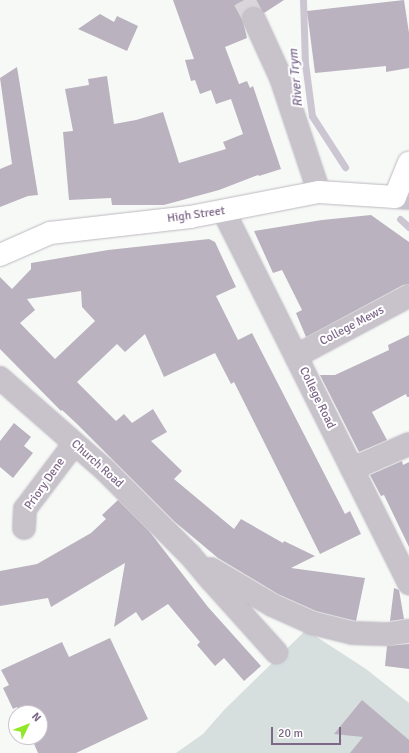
<!DOCTYPE html>
<html>
<head>
<meta charset="utf-8">
<style>
	body { margin:0 }
	#map { position:relative; width:409px; height:753px; overflow:hidden; background:#f7f9f7; font-family:Signika,sans-serif }
	div>[style] { position:absolute }
	[style*='--x'] { left:calc(var(--x)*1px); top:calc(var(--y)*1px); width:calc(var(--w)*1px); rotate:calc(var(--a)*1deg) }
	.green>* { inset:0; background:#d6dede }
	.stream>* { height:7px; margin:-3.5px; padding:0 3.5px; transform-origin:3.5px; border-radius:3.5px; background:#ccc6d3 }
	.building>* { inset:0; background:#bab2bf }
	.minor-tunnel>* { height:22px; margin-top:-11px; transform-origin:0; background:repeating-linear-gradient(90deg,#d8d5db 0 22px,transparent 0 33px) }
	.roads { filter:drop-shadow(0 0 1px #bdb8c0) drop-shadow(0 0 1px #bdb8c0) }
	.minor>* { height:22px; margin:-11px; padding:0 11px; transform-origin:11px; border-radius:11px; background:#c8c2cb }
	.major>* { height:22px; margin:-11px; padding:0 11px; transform-origin:11px; border-radius:11px; background:#fff }
	span { translate:-50% -50%; white-space:nowrap; text-align:center; line-height:1.15; -webkit-text-stroke:4px #fff; paint-order:stroke }
	.street-label { font-size:12px; color:#7d6888 }
	.water-label { font-size:13px; color:#7f6e92; font-style:italic }
	.north { position:absolute; left:8px; top:705px; width:40px; height:40px; box-sizing:border-box; background:#fff; border:1px solid #cbc3cf; border-radius:50%; rotate:47deg; font-size:11px; font-weight:700; line-height:16px; text-align:center; color:#7d6888 }
	.north::after { content:''; display:block; margin:auto; width:14px; height:18px; background:#93e729; clip-path:polygon(50% 0,100% 100%,50% 72%,0 100%) }
	.scale { position:absolute; left:271px; top:727px; width:70px; height:18px; box-sizing:border-box; border:2px solid #7d6888; border-top:0; padding-left:5px; font-size:12px; line-height:14px; white-space:nowrap; color:#7d6888; -webkit-text-stroke:3px #fff; paint-order:stroke }
</style>
</head>
<body>
<div id="map">
	<div class="green">
		<div style="clip-path:polygon(306px 630px,366px 669px,409px 703px,409px 753px,176px 753px,203px 734px,224px 710px)"></div>
	</div>
	<div class="stream">
		<div style="--x:303;--y:0;--w:63;--a:88.2"></div>
		<div style="--x:305;--y:63;--w:53;--a:82.5"></div>
		<div style="--x:312;--y:116;--w:61;--a:57.1"></div>
		<div style="--x:400;--y:219;--w:12;--a:42"></div>
	</div>
	<div class="building">
		<div style="clip-path:polygon(173px 0,284px 0,264px 13px,256px 7px,248px 8px,244px 12px,242px 18px,247px 38px,225px 47px,239px 84px,247px 81px,250px 88px,253px 86px,281px 169px,259px 176px,258px 175px,219px 190px,164px 205px,112px 205px,111px 198px,69px 200px,63px 132px,73px 131px,65px 89px,89px 85px,88px 79px,107px 76px,114px 124px,136px 120px,163px 112px,179px 163px,226px 149px,223px 142px,243px 134px,231px 99px,216px 104px,211px 90px,200px 94px,195px 80px,191px 81px,185px 60px,194px 59px)"></div>
		<div style="clip-path:polygon(404px 0,409px 33px,409px 68px,386px 72px,386px 66px,315px 73px,307px 11px)"></div>
		<div style="clip-path:polygon(100px 14px,114px 22px,117px 16px,138px 26px,127px 51px,78px 29px)"></div>
		<div style="clip-path:polygon(17px 67px,38px 195px,28px 196px,0 207px,0 169px,12px 164px,0 78px)"></div>
		<div style="clip-path:polygon(371px 215px,409px 242px,409px 284px,403px 285px,306px 337px,296px 313px,302px 310px,282px 270px,273px 273px,254px 231px,322px 220px)"></div>
		<div style="clip-path:polygon(evenodd,209px 239px,215px 242px,236px 287px,216px 296px,238px 340px,252px 333px,345px 514px,350px 511px,361px 534px,320px 554px,234px 382px,231px 384px,215px 353px,164px 377px,145px 334px,125px 352px,117px 344px,77px 382px,116px 421px,124px 414px,132px 423px,153px 409px,167px 432px,151px 441px,182px 471px,174px 479px,234px 529px,241px 519px,283px 543px,284px 541px,315px 556px,291px 568px,365px 578px,356px 621px,316px 611px,278px 594px,218px 558px,175px 522px,76px 423px,62px 410px,61px 411px,0 349px,0 277px,12px 289px,31px 269px,31px 263px,108px 250px,209px 239px,81px 291px,82px 307px,95px 321px,55px 359px,20px 323px,35px 310px,27px 299px,81px 291px)"></div>
		<div style="clip-path:polygon(409px 335px,409px 397px,407px 397px,406px 394px,372px 412px,387px 440px,359px 452px,320px 375px,335px 375px,389px 350px,388px 345px)"></div>
		<div style="clip-path:polygon(14px 423px,31px 437px,24px 446px,33px 453px,13px 478px,0 467px,0 441px)"></div>
		<div style="clip-path:polygon(402px 461px,403px 465px,409px 462px,409px 547px,384px 495px,381px 496px,370px 475px)"></div>
		<div style="clip-path:polygon(118px 500px,149px 531px,208px 607px,261px 666px,244px 681px,224px 658px,215px 666px,197px 645px,200px 642px,168px 604px,142px 621px,136px 612px,114px 627px,125px 563px,51px 607px,48px 598px,0 606px,0 571px,37px 564px,91px 533px,106px 519px,102px 515px)"></div>
		<div style="clip-path:polygon(394px 588px,399px 590px,404px 619px,390px 621px)"></div>
		<div style="clip-path:polygon(110px 638px,148px 719px,76px 753px,38px 753px,31px 737px,40px 737px,40px 713px,20px 713px,17px 707px,13px 709px,3px 688px,9px 685px,1px 670px,62px 642px,69px 657px)"></div>
		<div style="clip-path:polygon(409px 644px,409px 669px,385px 666px,387px 646px)"></div>
		<div style="clip-path:polygon(362px 700px,409px 740px,409px 753px,350px 753px,363px 737px,334px 734px)"></div>
	</div>
	<div class="minor-tunnel">
		<div style="--x:244;--y:0;--w:21;--a:62"></div>
	</div>
	<div class="roads">
		<div class="minor">
			<div style="--x:254;--y:19;--w:65;--a:65.4"></div>
			<div style="--x:281;--y:78;--w:120;--a:71.6"></div>
			<div style="--x:395;--y:197;--w:14;--a:4"></div>
			<div style="--x:224;--y:212;--w:415;--a:63.5"></div>
			<div style="--x:296;--y:356;--w:128;--a:-28"></div>
			<div style="--x:0;--y:378;--w:140;--a:41.2"></div>
			<div style="--x:105;--y:470;--w:120;--a:45"></div>
			<div style="--x:190;--y:555;--w:34;--a:50"></div>
			<div style="--x:212;--y:581;--w:96;--a:48"></div>
			<div style="--x:352;--y:469;--w:62;--a:-23.7"></div>
			<div style="--x:24;--y:528;--w:19;--a:-87"></div>
			<div style="--x:25;--y:509;--w:81;--a:-53"></div>
			<div style="--x:211;--y:569;--w:71;--a:30.5"></div>
			<div style="--x:272;--y:605;--w:44;--a:24.2"></div>
			<div style="--x:312;--y:623;--w:41;--a:14"></div>
			<div style="--x:352;--y:633;--w:37;--a:2"></div>
			<div style="--x:389;--y:634;--w:20;--a:-9"></div>
		</div>
		<div class="major">
			<div style="--x:0;--y:255;--w:55;--a:-23.7"></div>
			<div style="--x:50;--y:233;--w:141;--a:-6.5"></div>
			<div style="--x:190;--y:217;--w:131;--a:-11"></div>
			<div style="--x:319;--y:192;--w:76;--a:3.8"></div>
			<div style="--x:395;--y:197;--w:37;--a:-68"></div>
		</div>
	</div>
	<div class="street-label">
		<span style="left:196px;top:215px;rotate:-8deg">High Street</span>
		<span style="left:352px;top:326px;rotate:-28deg">College Mews</span>
		<span style="left:317px;top:398px;rotate:64deg">College Road</span>
		<span style="left:97px;top:464px;rotate:42deg">Church Road</span>
		<span style="left:45px;top:484px;rotate:-55deg">Priory Dene</span>
	</div>
	<div class="water-label">
		<span style="left:296px;top:78px;rotate:-95deg">River Trym</span>
	</div>
	<div class="north">N</div>
	<div class="scale">20 m</div>
</div>
</body>
</html>
